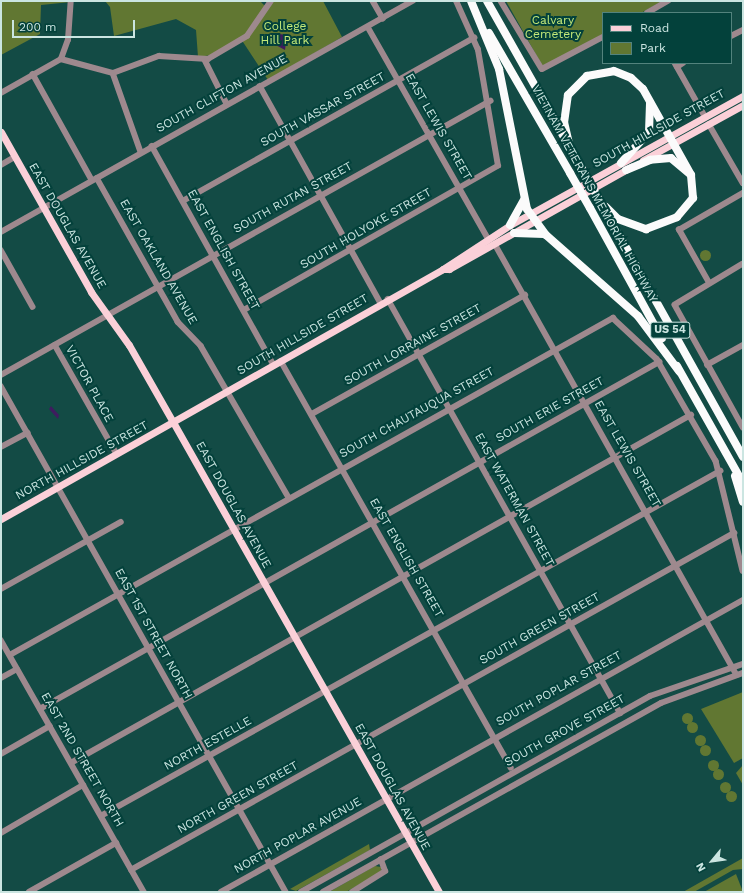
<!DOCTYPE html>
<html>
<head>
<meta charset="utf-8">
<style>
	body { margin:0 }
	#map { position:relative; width:744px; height:893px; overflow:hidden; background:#134b45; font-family:"Work Sans",sans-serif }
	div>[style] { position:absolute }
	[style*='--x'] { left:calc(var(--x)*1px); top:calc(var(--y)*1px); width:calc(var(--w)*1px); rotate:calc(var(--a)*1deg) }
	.green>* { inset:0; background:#617732 }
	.round { border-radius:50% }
	.water>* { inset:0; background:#3f1c5f }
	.minor>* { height:5.5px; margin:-2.75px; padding:0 2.75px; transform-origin:2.75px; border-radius:2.75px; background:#9e898e }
	.major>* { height:7px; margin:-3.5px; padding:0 3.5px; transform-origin:3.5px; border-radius:3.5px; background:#fbd0d8 }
	.highway>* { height:8px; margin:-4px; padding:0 4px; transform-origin:4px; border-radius:4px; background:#fbfbfb }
	.highway-bridge>* { height:8px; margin:-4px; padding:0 4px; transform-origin:4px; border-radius:4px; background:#fbfbfb }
	span { translate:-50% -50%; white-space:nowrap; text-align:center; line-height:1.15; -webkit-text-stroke:4px #03413b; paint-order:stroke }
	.shield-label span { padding:1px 3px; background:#03413b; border:1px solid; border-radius:3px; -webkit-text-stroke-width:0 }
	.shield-label { font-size:11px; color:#cbe5e1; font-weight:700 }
	.park-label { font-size:12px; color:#c3e979 }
	.street-label { font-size:12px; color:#cbe5e1 }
	.frame { position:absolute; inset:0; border:2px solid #cbe5e1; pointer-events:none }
	.legend { position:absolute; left:602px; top:12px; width:130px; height:52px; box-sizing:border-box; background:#03413b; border:1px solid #53837d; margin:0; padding:5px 7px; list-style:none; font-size:12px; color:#cbe5e1 }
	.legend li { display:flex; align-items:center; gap:8px; height:20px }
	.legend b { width:20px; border:1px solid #53837d }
	.north { position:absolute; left:692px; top:841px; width:40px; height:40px; -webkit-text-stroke:3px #03413b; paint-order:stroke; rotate:241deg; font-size:11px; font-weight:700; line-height:16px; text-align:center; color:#cbe5e1 }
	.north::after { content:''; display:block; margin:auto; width:14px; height:18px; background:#cbe5e1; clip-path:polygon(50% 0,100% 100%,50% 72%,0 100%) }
	.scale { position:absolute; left:12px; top:20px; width:123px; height:18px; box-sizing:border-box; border:2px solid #cbe5e1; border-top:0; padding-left:5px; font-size:12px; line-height:14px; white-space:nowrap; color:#cbe5e1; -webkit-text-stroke:3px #03413b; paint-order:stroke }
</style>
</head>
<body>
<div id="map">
	<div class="green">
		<div style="clip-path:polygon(1px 1px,81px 1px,41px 5px,40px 34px,1px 55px)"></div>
		<div style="clip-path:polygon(105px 1px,260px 1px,266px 7px,273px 1px,323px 1px,342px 37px,268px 80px,241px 39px,212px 55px,198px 57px,196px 30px,176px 19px,114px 36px,110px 7px)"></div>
		<div style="clip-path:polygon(506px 1px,662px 1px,641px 13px,603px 13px,603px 34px,543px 67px)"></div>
		<div class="round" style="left:699.5px;top:249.5px;width:11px;height:11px"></div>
		<div style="clip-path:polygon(743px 692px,743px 758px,734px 763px,701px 709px)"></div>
		<div class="round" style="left:681.5px;top:712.5px;width:11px;height:11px"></div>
		<div class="round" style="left:686.5px;top:721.5px;width:11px;height:11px"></div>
		<div class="round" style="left:694.5px;top:734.5px;width:11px;height:11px"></div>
		<div class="round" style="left:699.5px;top:744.5px;width:11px;height:11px"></div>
		<div class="round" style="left:707.5px;top:759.5px;width:11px;height:11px"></div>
		<div style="clip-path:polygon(743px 765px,743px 785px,736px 773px)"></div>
		<div class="round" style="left:712.5px;top:768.5px;width:11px;height:11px"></div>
		<div class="round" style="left:719.5px;top:781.5px;width:11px;height:11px"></div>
		<div class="round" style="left:725.5px;top:790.5px;width:11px;height:11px"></div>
		<div style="clip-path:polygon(369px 844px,370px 850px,296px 891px,290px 889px)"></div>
		<div style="clip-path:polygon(743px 858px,743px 869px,733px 870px,694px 892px,683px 892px)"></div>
		<div style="clip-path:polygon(375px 866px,381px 867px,381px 872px,346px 892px,329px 892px)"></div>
		<div style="clip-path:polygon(736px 874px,743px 892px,704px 892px)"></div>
	</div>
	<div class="water">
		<div style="clip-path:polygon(271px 33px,287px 35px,285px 50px,272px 43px)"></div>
		<div style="clip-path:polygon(51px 406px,59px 415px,58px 419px,49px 409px)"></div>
	</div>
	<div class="minor">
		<div style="--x:373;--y:1;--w:20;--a:60"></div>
		<div style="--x:501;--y:1;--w:79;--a:58.9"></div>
		<div style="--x:542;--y:69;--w:69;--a:-27.7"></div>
		<div style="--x:647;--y:13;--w:24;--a:-30"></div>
		<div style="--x:368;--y:27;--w:243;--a:60.4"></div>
		<div style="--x:731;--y:36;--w:13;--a:-27"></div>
		<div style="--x:61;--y:59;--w:20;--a:-70"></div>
		<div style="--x:68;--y:40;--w:39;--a:-86"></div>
		<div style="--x:205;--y:60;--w:49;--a:63.4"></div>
		<div style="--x:675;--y:63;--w:61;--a:60.5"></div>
		<div style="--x:677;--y:67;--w:7;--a:-34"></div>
		<div style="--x:113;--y:73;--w:84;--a:70.5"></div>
		<div style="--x:33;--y:74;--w:121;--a:60.9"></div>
		<div style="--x:260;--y:86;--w:248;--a:60.9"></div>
		<div style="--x:1;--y:93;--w:69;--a:-29.5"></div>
		<div style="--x:61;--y:59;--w:54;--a:15.1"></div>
		<div style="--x:113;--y:73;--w:49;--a:-20.3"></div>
		<div style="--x:159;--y:56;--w:49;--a:3.5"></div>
		<div style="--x:208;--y:59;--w:45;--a:-30.5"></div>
		<div style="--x:247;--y:36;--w:42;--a:-55.6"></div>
		<div style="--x:709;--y:124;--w:68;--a:60"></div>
		<div style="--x:152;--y:146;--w:251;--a:60.9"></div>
		<div style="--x:1;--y:165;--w:16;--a:-30"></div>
		<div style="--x:97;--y:178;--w:165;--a:60.6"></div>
		<div style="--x:178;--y:322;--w:33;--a:46"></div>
		<div style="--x:201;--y:346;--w:176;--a:59.9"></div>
		<div style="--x:183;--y:201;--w:334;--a:-29.3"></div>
		<div style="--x:1;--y:232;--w:472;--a:-29.3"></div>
		<div style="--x:495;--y:244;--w:494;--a:60.7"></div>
		<div style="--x:1;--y:250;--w:65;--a:60.7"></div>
		<div style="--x:743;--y:264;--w:79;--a:148.9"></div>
		<div style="--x:675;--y:305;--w:140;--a:60.9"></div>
		<div style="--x:709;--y:283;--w:61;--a:-119.5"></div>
		<div style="--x:679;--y:230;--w:74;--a:-30"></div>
		<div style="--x:388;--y:299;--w:475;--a:60.7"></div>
		<div style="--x:244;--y:310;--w:292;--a:-29.6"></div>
		<div style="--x:498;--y:166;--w:118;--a:-99.8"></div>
		<div style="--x:478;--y:50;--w:54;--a:-114.2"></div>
		<div style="--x:55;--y:345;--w:125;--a:60.4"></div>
		<div style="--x:281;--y:361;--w:467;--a:60.5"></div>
		<div style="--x:707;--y:365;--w:41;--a:-29.1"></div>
		<div style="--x:1;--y:375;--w:561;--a:-29.26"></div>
		<div style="--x:1;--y:386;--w:581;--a:60.61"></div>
		<div style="--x:312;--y:414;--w:244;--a:-29.2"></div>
		<div style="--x:1;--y:447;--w:30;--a:-28"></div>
		<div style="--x:1;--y:589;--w:137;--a:-29.2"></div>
		<div style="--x:1;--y:640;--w:290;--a:60.4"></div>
		<div style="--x:10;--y:655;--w:691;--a:-29.2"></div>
		<div style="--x:613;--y:318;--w:60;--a:43"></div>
		<div style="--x:657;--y:359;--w:118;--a:60"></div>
		<div style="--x:716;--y:461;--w:113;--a:76.2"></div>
		<div style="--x:1;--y:678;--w:18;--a:-29"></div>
		<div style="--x:40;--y:709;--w:710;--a:-29.27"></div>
		<div style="--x:1;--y:754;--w:56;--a:-29.7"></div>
		<div style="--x:71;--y:763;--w:711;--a:-29.31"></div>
		<div style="--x:101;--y:816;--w:709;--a:-29.13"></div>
		<div style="--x:1;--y:833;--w:95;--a:-30.3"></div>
		<div style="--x:131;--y:870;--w:691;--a:-29.2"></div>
		<div style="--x:29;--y:892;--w:100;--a:-29.4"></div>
		<div style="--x:221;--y:892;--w:598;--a:-29.22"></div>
		<div style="--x:301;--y:892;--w:400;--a:-29.3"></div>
		<div style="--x:650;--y:696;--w:98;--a:-19"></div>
		<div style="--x:323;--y:892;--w:387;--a:-29.2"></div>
		<div style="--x:661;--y:703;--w:87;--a:-20.1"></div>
		<div style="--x:352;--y:892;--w:39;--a:-32"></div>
		<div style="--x:385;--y:871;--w:12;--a:-110"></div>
	</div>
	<div class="major">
		<div style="--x:1;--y:132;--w:184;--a:60.6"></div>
		<div style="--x:91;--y:292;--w:65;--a:54.4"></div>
		<div style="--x:129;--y:345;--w:89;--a:60.3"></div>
		<div style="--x:173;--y:422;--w:540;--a:60.49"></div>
		<div style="--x:643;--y:160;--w:114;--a:-28.8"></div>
		<div style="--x:443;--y:269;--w:6;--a:0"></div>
		<div style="--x:449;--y:269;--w:209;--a:-29.3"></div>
		<div style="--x:1;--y:519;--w:508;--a:-29.49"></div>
		<div style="--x:443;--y:269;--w:80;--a:-33.3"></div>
		<div style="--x:510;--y:225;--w:266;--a:-29"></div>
	</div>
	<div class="highway">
		<div style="--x:471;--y:1;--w:74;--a:67.6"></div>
		<div style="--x:499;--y:69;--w:143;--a:78.7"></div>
		<div style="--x:527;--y:209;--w:32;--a:54"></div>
		<div style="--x:546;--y:235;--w:123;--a:41.4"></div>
		<div style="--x:638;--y:316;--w:69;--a:53.3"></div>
		<div style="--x:487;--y:1;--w:191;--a:60.5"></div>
		<div style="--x:489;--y:33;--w:162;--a:59.9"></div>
		<div style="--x:570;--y:148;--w:26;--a:-103"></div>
		<div style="--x:564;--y:123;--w:28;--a:-82"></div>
		<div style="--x:568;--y:95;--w:27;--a:-45"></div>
		<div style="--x:587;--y:76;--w:27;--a:-10"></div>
		<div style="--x:614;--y:71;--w:18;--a:22"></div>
		<div style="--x:631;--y:78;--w:16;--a:43"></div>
		<div style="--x:643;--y:89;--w:98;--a:60.8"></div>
		<div style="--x:621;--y:163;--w:42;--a:-47.9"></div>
		<div style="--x:649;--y:132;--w:29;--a:-88"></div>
		<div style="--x:600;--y:201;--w:293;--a:60.8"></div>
		<div style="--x:606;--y:207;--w:17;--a:45"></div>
		<div style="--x:618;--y:219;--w:30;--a:20"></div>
		<div style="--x:646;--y:229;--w:33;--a:-21"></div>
		<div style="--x:677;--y:217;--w:25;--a:-50"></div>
		<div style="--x:693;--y:198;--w:23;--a:-95"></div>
		<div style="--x:691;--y:175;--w:26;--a:-140"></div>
		<div style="--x:671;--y:158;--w:21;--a:175"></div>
		<div style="--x:650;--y:160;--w:26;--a:157"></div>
		<div style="--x:590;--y:208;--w:149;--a:61.2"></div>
		<div style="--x:510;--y:225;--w:29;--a:-61"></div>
		<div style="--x:514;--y:233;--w:30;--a:2"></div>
		<div style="--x:677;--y:366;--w:134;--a:60.6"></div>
		<div style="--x:735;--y:476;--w:27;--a:73"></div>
	</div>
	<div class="highway-bridge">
		<div style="--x:581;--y:167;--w:39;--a:61"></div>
		<div style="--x:570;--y:173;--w:40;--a:60.3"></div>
	</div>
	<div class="shield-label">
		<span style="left:670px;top:330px">US 54</span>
	</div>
	<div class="park-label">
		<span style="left:553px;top:28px">Calvary<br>Cemetery</span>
		<span style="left:285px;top:34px">College<br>Hill Park</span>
	</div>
	<div class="street-label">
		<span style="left:222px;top:94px;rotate:-29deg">SOUTH CLIFTON AVENUE</span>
		<span style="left:323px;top:110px;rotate:-29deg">SOUTH VASSAR STREET</span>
		<span style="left:438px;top:127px;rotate:60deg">EAST LEWIS STREET</span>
		<span style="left:659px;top:129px;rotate:-29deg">SOUTH HILLSIDE STREET</span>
		<span style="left:594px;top:194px;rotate:61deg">VIETNAM VETERANS MEMORIAL HIGHWAY</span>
		<span style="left:293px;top:198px;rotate:-29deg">SOUTH RUTAN STREET</span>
		<span style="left:67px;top:226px;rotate:60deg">EAST DOUGLAS AVENUE</span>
		<span style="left:366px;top:229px;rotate:-30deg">SOUTH HOLYOKE STREET</span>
		<span style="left:223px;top:250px;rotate:61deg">EAST ENGLISH STREET</span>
		<span style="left:158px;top:262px;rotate:60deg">EAST OAKLAND AVENUE</span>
		<span style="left:303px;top:335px;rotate:-30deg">SOUTH HILLSIDE STREET</span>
		<span style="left:413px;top:345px;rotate:-29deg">SOUTH LORRAINE STREET</span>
		<span style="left:89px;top:384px;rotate:61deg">VICTOR PLACE</span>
		<span style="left:550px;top:410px;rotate:-29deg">SOUTH ERIE STREET</span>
		<span style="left:417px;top:413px;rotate:-29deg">SOUTH CHAUTAUQUA STREET</span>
		<span style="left:627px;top:454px;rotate:60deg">EAST LEWIS STREET</span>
		<span style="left:82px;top:461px;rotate:-29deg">NORTH HILLSIDE STREET</span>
		<span style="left:514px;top:500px;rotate:61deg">EAST WATERMAN STREET</span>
		<span style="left:233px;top:505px;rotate:61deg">EAST DOUGLAS AVENUE</span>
		<span style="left:406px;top:558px;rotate:60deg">EAST ENGLISH STREET</span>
		<span style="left:540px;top:629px;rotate:-29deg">SOUTH GREEN STREET</span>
		<span style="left:153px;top:634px;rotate:61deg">EAST 1ST STREET NORTH</span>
		<span style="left:559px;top:689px;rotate:-29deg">SOUTH POPLAR STREET</span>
		<span style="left:565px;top:731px;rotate:-29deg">SOUTH GROVE STREET</span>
		<span style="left:208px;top:744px;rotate:-29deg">NORTH ESTELLE</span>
		<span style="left:82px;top:760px;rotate:60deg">EAST 2ND STREET NORTH</span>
		<span style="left:392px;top:787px;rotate:61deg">EAST DOUGLAS AVENUE</span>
		<span style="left:238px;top:798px;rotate:-29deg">NORTH GREEN STREET</span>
		<span style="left:298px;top:836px;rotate:-29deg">NORTH POPLAR AVENUE</span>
	</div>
	<div class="frame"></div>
	<ul class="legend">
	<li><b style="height:5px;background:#fbd0d8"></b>Road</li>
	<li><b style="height:11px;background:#617732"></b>Park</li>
	</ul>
	<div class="north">N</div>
	<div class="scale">200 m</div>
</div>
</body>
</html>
